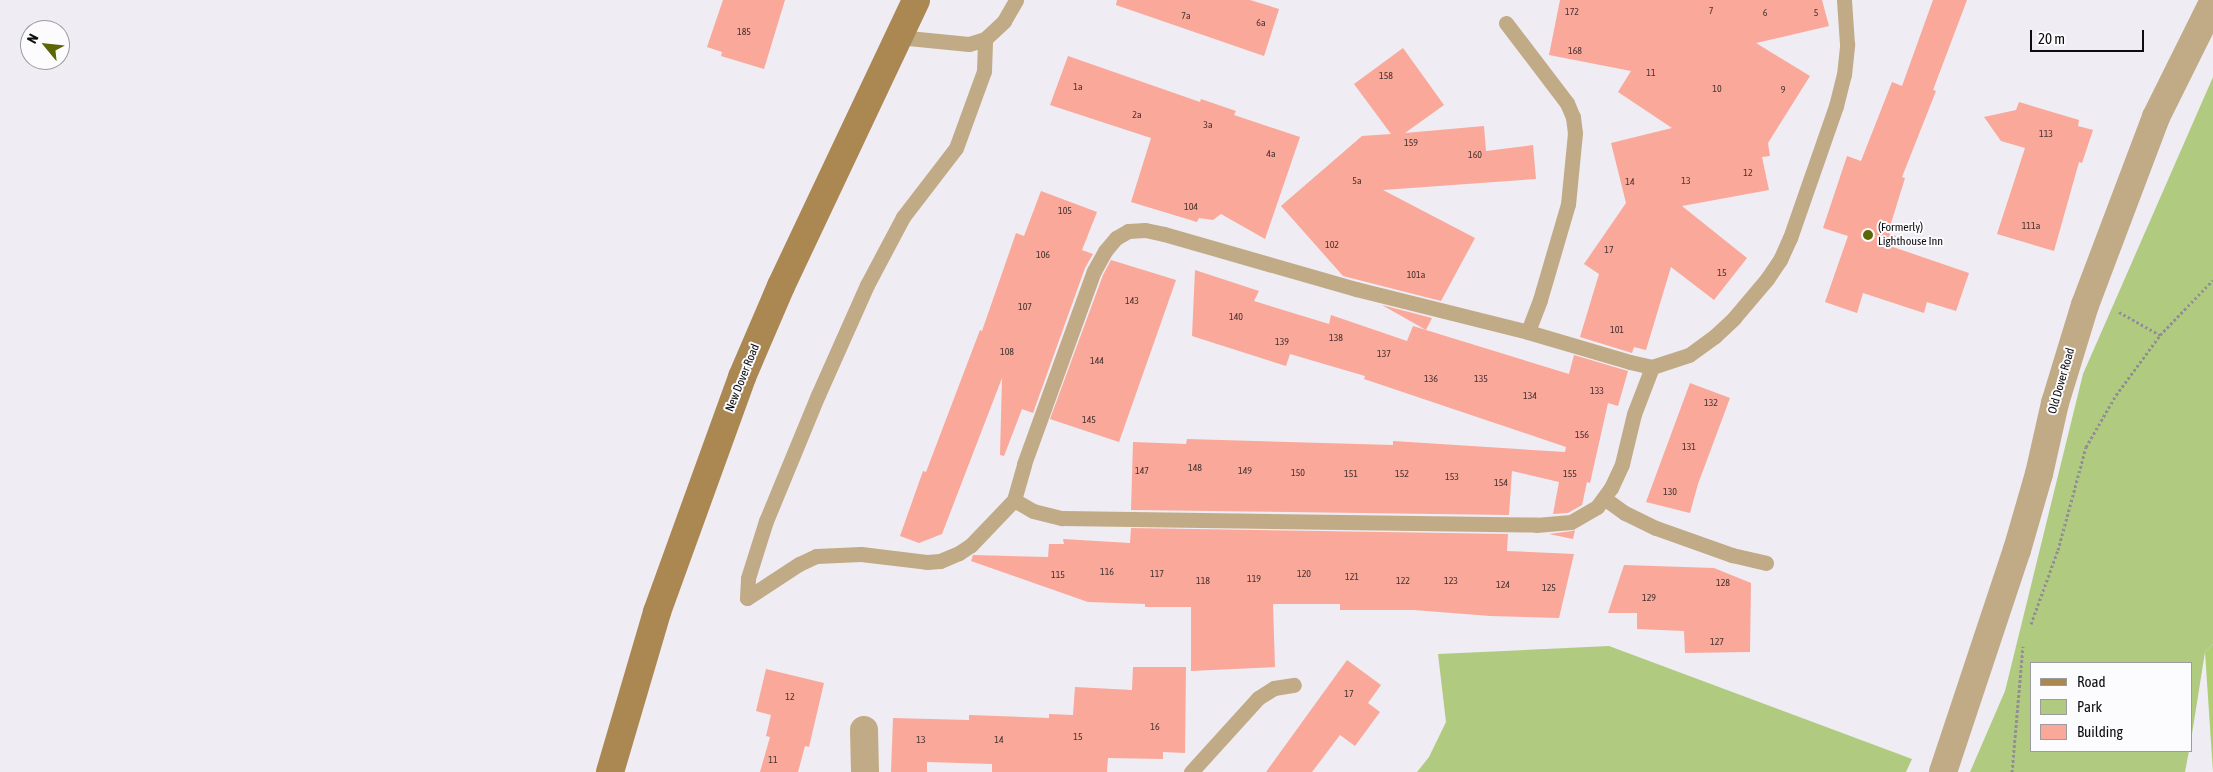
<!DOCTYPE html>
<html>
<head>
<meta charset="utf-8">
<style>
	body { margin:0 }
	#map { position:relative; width:2213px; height:772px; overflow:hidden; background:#efecf4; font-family:"Asap Condensed",sans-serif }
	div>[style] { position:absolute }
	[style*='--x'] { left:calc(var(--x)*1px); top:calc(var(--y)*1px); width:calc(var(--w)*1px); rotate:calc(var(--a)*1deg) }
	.green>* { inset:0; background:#b0cb80 }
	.forest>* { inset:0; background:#afce72 }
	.building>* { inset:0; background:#f9a89a }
	.path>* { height:3px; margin-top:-1.5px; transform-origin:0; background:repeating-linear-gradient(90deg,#918f95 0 2.5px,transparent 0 5px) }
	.service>* { height:15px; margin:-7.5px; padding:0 7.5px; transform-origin:7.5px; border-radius:7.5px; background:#c1aa86 }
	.minor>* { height:28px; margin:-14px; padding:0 14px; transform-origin:14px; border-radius:14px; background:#c1aa86 }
	.secondary>* { height:28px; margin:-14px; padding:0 14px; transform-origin:14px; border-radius:14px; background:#ab8751 }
	.dots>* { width:14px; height:14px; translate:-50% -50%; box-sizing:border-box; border:2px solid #fcfbfe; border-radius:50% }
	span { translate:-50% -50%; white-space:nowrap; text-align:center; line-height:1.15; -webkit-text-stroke:4px #fcfbfe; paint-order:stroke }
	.number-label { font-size:10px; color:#483331 }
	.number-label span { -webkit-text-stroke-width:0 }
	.poi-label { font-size:12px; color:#0d0c0e }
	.left { translate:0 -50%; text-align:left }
	.street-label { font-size:12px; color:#0d0c0e }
	.legend { position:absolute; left:2030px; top:662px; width:162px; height:90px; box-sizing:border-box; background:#fcfbfe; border:1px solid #9c9b9e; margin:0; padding:6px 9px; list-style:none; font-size:15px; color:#0d0c0e }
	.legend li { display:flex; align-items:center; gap:10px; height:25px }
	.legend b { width:25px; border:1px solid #9c9b9e }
	.north { position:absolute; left:20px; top:20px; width:50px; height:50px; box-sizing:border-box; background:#fcfbfe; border:1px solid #9c9b9e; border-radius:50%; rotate:298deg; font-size:14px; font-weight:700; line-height:20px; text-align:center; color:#0d0c0e }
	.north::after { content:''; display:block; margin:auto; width:18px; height:22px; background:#5d6606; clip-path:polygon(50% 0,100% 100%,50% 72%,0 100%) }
	.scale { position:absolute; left:2030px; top:30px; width:114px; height:22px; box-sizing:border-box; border:2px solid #0d0c0e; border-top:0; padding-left:6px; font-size:15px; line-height:18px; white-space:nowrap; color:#0d0c0e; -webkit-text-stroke:4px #fcfbfe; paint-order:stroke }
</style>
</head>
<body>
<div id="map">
	<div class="green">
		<div style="clip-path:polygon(2213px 77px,2213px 644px,2205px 652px,2192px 734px,2192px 663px,2032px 663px,2032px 751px,2189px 751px,2185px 772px,1970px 772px,2005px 691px,2083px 374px)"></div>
		<div style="clip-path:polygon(1609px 646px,1912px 759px,1906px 772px,1417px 772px,1429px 757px,1446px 722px,1438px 654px)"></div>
	</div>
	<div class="forest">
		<div style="clip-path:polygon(2213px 644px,2213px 772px,2205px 652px)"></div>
	</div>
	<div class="building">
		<div style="clip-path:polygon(723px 0,785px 0,764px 69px,721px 56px,722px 52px,707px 47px)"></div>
		<div style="clip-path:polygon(1117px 0,1250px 0,1279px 9px,1264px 56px,1116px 5px)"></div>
		<div style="clip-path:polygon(1560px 0,1822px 0,1829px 26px,1756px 43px,1810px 76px,1768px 143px,1770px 156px,1762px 157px,1769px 190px,1682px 206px,1747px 258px,1714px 300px,1671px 267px,1646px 350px,1634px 347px,1632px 353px,1580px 337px,1599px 274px,1584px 264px,1626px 203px,1611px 143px,1672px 128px,1618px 92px,1631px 71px,1549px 55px)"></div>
		<div style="clip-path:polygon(1933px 0,1967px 0,1933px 90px,1936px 91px,1902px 177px,1905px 178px,1888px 233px,1896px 236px,1893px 247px,1969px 273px,1956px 311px,1927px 302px,1924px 313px,1863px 293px,1857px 313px,1825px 302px,1848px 236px,1823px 228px,1847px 156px,1861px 161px,1892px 82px,1902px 86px)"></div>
		<div style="clip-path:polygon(1403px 48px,1444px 105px,1405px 133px,1484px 126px,1486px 151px,1533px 145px,1536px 179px,1383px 190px,1475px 238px,1441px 301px,1343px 276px,1281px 206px,1362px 136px,1391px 134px,1354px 84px)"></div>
		<div style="clip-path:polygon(1068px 56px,1200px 102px,1201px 99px,1236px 111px,1234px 115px,1300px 137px,1265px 239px,1221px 214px,1213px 220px,1199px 218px,1197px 222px,1131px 202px,1151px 138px,1050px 105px)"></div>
		<div style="clip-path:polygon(2019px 102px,2079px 120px,2078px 126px,2093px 130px,2082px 163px,2079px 162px,2054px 251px,1997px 234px,2025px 148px,2001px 141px,1984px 117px,2016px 110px)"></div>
		<div style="clip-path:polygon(1041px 191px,1097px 212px,1082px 250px,1093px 254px,1085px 268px,1033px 413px,1022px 409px,1004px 456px,1000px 455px,1002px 378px,942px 534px,919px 543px,900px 536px,923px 471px,926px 472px,980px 330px,982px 331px,1016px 233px,1024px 236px)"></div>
		<div style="clip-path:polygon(1111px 260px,1176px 280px,1119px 442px,1050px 419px,1103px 275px)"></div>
		<div style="clip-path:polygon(1195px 270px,1259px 291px,1254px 301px,1329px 324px,1331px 315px,1407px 341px,1413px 326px,1569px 374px,1574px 355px,1628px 371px,1618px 406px,1608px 403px,1590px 483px,1587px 482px,1582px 505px,1568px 513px,1553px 514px,1559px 482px,1512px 471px,1509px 515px,1131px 510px,1133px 442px,1186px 444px,1187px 439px,1393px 445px,1393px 441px,1565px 452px,1566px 447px,1364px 379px,1365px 376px,1290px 354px,1286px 366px,1192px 336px)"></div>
		<div style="clip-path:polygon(1382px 305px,1432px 318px,1426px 330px)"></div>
		<div style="clip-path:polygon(1690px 383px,1730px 398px,1698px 484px,1690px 513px,1646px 502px)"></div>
		<div style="clip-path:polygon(1131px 528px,1508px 534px,1507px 551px,1574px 554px,1559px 618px,1490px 616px,1414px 610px,1340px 610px,1340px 604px,1273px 604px,1275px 667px,1191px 671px,1191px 607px,1145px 607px,1145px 604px,1088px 602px,971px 561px,973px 555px,1048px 557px,1049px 544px,1064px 544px,1063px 539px,1130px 543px)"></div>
		<div style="clip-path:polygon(1575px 530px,1573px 539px,1549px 534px,1572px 531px)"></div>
		<div style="clip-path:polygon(1624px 565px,1714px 568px,1751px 583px,1750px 652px,1685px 653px,1684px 631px,1637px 629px,1637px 613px,1608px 613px)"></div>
		<div style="clip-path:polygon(1347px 660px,1381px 685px,1368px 703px,1380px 712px,1355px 746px,1340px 735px,1312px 772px,1266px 772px)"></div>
		<div style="clip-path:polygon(1133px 667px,1186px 667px,1185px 753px,1163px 752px,1163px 759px,1108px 758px,1107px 772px,992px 772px,992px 764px,927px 762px,927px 772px,891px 772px,893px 718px,969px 720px,969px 715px,1049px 718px,1049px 714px,1073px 715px,1075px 687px,1132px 690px)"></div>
		<div style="clip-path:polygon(766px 669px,824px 683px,809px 747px,805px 746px,798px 772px,760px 772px,770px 737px,766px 736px,771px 715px,756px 711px)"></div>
	</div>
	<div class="path">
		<div style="--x:2119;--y:312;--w:47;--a:29.3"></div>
		<div style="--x:2031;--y:624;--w:79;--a:-70"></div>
		<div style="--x:2058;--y:550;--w:107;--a:-74.8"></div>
		<div style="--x:2086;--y:447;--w:60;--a:-60"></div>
		<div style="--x:2116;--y:395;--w:74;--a:-53.7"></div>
		<div style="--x:2160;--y:335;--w:76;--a:-46.1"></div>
		<div style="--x:2012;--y:772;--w:126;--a:-85"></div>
	</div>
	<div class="service">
		<div style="--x:1506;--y:23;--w:101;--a:52.7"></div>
		<div style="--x:1567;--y:103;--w:15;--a:67"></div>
		<div style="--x:1573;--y:117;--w:16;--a:83"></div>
		<div style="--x:1575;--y:133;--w:71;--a:95.6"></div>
		<div style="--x:1568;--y:204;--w:100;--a:106.3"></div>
		<div style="--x:1540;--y:300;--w:34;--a:111"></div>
		<div style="--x:898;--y:37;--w:71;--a:5.6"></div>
		<div style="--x:969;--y:44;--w:17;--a:-17"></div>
		<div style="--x:985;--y:39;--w:26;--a:-43"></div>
		<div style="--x:1004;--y:21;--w:24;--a:-60"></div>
		<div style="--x:1604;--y:498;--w:26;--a:36"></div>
		<div style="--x:1625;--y:513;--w:34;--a:26"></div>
		<div style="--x:1656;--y:528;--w:81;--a:19.6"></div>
		<div style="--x:1732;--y:555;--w:35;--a:13"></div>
		<div style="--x:1014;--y:500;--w:22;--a:30"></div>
		<div style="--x:1033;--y:511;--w:30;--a:14"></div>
		<div style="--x:1062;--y:518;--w:474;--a:0.8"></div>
		<div style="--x:1536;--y:525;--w:35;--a:-5"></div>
		<div style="--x:1571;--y:522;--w:30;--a:-30"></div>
		<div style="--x:1597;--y:507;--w:24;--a:-54"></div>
		<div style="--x:1611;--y:488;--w:26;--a:-65"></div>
		<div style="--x:1622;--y:464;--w:51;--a:-76.5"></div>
		<div style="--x:1634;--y:414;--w:50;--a:-69"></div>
		<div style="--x:747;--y:598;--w:62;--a:-33.2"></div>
		<div style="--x:799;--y:564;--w:19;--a:-25"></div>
		<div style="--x:816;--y:556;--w:45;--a:-2.5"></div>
		<div style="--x:861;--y:554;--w:66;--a:6.9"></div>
		<div style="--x:927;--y:562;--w:13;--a:-4"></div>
		<div style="--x:940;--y:561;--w:21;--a:-23"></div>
		<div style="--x:959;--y:553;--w:14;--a:-34"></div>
		<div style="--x:971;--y:545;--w:62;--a:-46.3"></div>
		<div style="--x:1014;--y:500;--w:37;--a:-74"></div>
		<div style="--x:1024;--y:464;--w:205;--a:-70.1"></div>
		<div style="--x:1094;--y:271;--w:23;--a:-61"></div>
		<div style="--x:1105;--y:251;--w:17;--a:-50"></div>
		<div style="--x:1116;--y:238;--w:14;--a:-30"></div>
		<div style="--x:1128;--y:231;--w:17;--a:-3"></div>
		<div style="--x:1145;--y:230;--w:19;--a:12"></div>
		<div style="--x:1164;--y:234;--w:200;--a:16"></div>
		<div style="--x:1356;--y:289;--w:177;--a:14"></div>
		<div style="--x:1528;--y:332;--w:106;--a:16.4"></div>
		<div style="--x:1630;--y:362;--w:23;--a:13"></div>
		<div style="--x:1652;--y:367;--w:39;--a:-18"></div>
		<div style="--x:1689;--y:355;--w:32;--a:-36"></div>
		<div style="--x:1715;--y:336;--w:26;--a:-43"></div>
		<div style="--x:1734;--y:318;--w:51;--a:-49.8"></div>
		<div style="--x:1767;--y:279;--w:23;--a:-56"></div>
		<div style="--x:1780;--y:260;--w:24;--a:-66"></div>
		<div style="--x:1790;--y:238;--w:140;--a:-70.8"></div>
		<div style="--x:1836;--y:106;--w:32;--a:-76"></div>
		<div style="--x:1844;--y:75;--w:31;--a:-84"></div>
		<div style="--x:1847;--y:44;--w:44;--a:-93.9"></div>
		<div style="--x:747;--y:598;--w:20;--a:-87"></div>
		<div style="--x:748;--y:578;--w:60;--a:-72.5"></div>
		<div style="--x:766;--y:521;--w:136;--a:-67.6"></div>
		<div style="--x:818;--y:395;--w:120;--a:-66"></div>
		<div style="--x:867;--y:285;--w:77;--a:-62.1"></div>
		<div style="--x:903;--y:217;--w:87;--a:-52.5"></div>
		<div style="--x:956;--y:148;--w:82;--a:-70"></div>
		<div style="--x:984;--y:71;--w:32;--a:-88"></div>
		<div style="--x:1191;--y:772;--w:100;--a:-47.8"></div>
		<div style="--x:1258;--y:698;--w:19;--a:-32"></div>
		<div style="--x:1274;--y:688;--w:20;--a:-9"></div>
	</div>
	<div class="minor">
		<div style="--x:864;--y:730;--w:42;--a:88.6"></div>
		<div style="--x:1943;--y:772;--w:234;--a:-71.6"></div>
		<div style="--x:2017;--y:550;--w:79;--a:-73.9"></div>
		<div style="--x:2039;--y:474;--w:73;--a:-77.3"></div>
		<div style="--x:2055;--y:403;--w:102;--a:-73"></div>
		<div style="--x:2085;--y:305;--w:201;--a:-69.3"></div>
		<div style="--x:2156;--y:117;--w:128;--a:-63.6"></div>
	</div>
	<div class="secondary">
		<div style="--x:610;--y:772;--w:167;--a:-73.6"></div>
		<div style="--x:657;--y:612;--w:250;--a:-70.1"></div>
		<div style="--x:742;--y:377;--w:99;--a:-66.8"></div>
		<div style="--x:781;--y:286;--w:316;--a:-64.7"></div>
	</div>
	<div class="dots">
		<div style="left:1868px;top:235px;background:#5d6606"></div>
	</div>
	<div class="number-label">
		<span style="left:1711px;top:11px">7</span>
		<span style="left:1572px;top:12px">172</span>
		<span style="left:1765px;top:13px">6</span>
		<span style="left:1816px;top:13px">5</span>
		<span style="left:1186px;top:16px">7a</span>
		<span style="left:1261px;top:23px">6a</span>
		<span style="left:744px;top:32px">185</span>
		<span style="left:1575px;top:51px">168</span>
		<span style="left:1651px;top:73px">11</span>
		<span style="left:1386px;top:76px">158</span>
		<span style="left:1078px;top:87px">1a</span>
		<span style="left:1717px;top:89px">10</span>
		<span style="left:1783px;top:90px">9</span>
		<span style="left:1137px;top:115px">2a</span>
		<span style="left:1208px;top:125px">3a</span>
		<span style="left:2046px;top:134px">113</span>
		<span style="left:1411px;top:143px">159</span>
		<span style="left:1271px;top:154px">4a</span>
		<span style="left:1475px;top:155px">160</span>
		<span style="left:1748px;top:173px">12</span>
		<span style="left:1357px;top:181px">5a</span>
		<span style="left:1686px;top:181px">13</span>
		<span style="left:1630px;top:182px">14</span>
		<span style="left:1191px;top:207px">104</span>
		<span style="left:1065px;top:211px">105</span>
		<span style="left:2031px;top:226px">111a</span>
		<span style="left:1332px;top:245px">102</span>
		<span style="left:1609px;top:250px">17</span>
		<span style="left:1043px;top:255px">106</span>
		<span style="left:1722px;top:273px">15</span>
		<span style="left:1416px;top:275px">101a</span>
		<span style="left:1132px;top:301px">143</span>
		<span style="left:1025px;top:307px">107</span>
		<span style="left:1236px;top:317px">140</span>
		<span style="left:1617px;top:330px">101</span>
		<span style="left:1336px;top:338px">138</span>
		<span style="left:1282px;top:342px">139</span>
		<span style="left:1007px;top:352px">108</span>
		<span style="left:1384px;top:354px">137</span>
		<span style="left:1097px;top:361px">144</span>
		<span style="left:1431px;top:379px">136</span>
		<span style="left:1481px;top:379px">135</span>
		<span style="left:1597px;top:391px">133</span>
		<span style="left:1530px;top:396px">134</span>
		<span style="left:1711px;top:403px">132</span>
		<span style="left:1089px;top:420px">145</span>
		<span style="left:1582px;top:435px">156</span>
		<span style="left:1689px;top:447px">131</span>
		<span style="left:1195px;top:468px">148</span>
		<span style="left:1142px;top:471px">147</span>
		<span style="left:1245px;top:471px">149</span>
		<span style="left:1298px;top:473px">150</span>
		<span style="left:1351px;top:474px">151</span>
		<span style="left:1402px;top:474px">152</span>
		<span style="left:1570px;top:474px">155</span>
		<span style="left:1452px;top:477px">153</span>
		<span style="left:1501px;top:483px">154</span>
		<span style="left:1670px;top:492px">130</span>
		<span style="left:1107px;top:572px">116</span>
		<span style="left:1157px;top:574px">117</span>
		<span style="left:1304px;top:574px">120</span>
		<span style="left:1058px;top:575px">115</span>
		<span style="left:1352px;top:577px">121</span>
		<span style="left:1254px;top:579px">119</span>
		<span style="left:1203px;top:581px">118</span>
		<span style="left:1403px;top:581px">122</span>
		<span style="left:1451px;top:581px">123</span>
		<span style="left:1723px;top:583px">128</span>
		<span style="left:1503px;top:585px">124</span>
		<span style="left:1549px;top:588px">125</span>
		<span style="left:1649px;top:598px">129</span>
		<span style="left:1717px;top:642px">127</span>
		<span style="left:1349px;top:694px">17</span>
		<span style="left:790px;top:697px">12</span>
		<span style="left:1155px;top:727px">16</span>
		<span style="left:1078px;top:737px">15</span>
		<span style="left:921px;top:740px">13</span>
		<span style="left:999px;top:740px">14</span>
		<span style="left:773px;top:760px">11</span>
	</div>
	<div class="poi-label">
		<span class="left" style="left:1878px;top:235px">(Formerly)<br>Lighthouse Inn</span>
	</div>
	<div class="street-label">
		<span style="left:743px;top:378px;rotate:-68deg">New Dover Road</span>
		<span style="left:2062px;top:381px;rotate:-74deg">Old Dover Road</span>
	</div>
	<ul class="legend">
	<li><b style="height:6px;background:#ab8751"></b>Road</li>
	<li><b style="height:14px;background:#b0cb80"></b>Park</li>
	<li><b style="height:14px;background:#f9a89a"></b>Building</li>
	</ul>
	<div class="north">N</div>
	<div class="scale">20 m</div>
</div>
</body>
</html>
